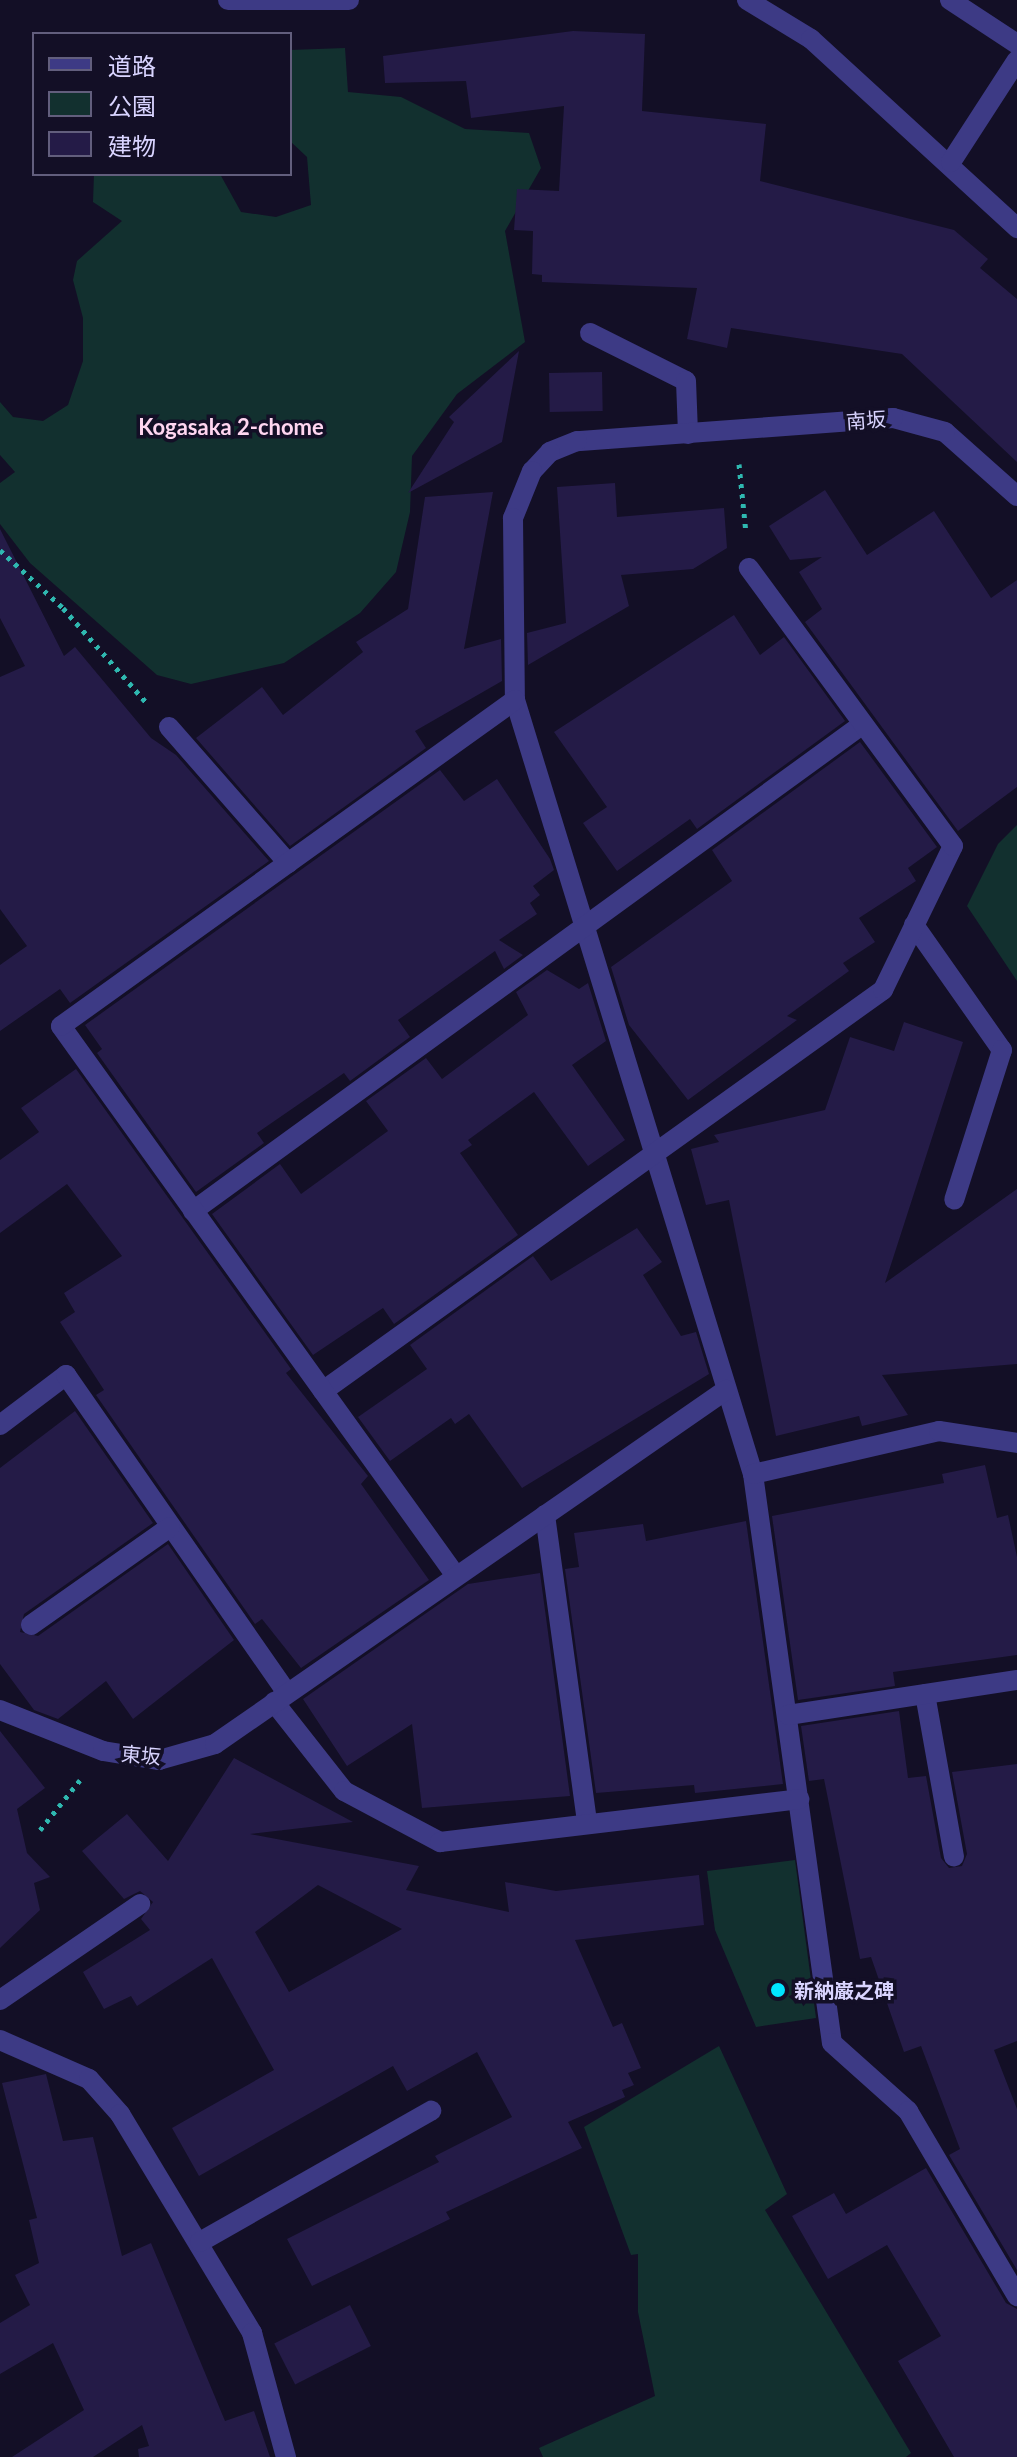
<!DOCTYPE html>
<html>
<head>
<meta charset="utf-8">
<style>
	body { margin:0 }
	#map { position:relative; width:1017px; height:2457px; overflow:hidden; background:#130f26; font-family:Lato,"Noto Sans JP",sans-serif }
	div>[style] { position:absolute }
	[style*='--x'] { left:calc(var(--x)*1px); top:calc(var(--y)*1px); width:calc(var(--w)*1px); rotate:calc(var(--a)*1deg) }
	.green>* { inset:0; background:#12302f }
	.building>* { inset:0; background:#241b47; transform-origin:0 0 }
	.path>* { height:5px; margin-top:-2.5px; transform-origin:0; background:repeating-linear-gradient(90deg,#2fb8b0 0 4px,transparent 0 10px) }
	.minor>* { height:20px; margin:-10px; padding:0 10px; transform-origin:10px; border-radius:10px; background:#3d3a85 }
	.dots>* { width:22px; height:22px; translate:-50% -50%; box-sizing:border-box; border:4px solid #130f26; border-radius:50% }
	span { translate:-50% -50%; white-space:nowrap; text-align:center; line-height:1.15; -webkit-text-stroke:7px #130f26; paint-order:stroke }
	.street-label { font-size:20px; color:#d9d4ff }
	.poi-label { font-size:20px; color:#d9d4ff; font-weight:700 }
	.left { translate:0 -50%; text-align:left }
	.neighbourhood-label { font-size:22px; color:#ffd6f0; font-weight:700 }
	.legend { position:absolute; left:32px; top:32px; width:260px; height:144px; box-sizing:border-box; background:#130f26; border:2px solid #625e7d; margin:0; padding:10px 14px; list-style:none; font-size:24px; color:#d9d4ff }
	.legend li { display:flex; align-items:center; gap:16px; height:40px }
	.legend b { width:40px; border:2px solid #625e7d }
</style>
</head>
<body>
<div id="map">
	<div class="green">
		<div style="clip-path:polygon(345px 48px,348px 92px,401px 97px,465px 129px,529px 133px,541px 168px,505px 231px,525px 342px,457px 394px,412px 456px,410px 512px,396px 572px,360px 613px,284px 663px,191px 684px,157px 675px,30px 563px,0 524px,0 483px,15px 472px,0 455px,0 402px,13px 417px,43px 421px,68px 405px,83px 361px,83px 318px,73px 280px,77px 261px,122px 221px,93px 202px,94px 174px,220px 174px,241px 212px,276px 217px,311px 205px,307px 157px,290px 141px,290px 50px)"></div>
		<div style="clip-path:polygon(1017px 825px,1017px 981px,967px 906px,998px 844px)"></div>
		<div style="clip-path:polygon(795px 1860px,816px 2018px,756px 2027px,715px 1930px,707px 1871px)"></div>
		<div style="clip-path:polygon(719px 2046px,787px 2194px,765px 2210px,911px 2453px,906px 2457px,543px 2457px,539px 2448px,655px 2396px,638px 2312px,638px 2254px,631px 2255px,584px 2127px)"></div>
	</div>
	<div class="building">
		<div style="clip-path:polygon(573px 31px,645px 34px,642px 111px,766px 124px,760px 181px,954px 230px,988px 259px,980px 268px,1017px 299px,1017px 462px,902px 354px,731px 328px,727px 348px,687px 339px,697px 288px,542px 282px,542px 275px,532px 274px,533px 231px,514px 230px,517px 189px,559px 191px,564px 106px,471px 118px,466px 81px,385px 83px,383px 56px)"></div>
		<div style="clip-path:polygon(519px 351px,502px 442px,408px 493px,454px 422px,449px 417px)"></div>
		<div style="left:602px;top:372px;width:39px;height:53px;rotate:89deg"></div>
		<div style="clip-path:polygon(615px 483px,617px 517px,724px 508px,727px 548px,693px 569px,621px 575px,629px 606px,528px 665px,527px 633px,566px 623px,557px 487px)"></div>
		<div style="clip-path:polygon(825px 490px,867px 555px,934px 511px,991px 598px,1017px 580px,1017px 787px,958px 831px,805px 622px,822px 609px,799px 572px,822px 557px,790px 560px,769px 526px)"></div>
		<div style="clip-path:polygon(493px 492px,464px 649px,501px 639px,502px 681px,415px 731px,426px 748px,290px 846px,196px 738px,262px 687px,283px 715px,363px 652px,356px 642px,408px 609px,425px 497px)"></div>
		<div style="clip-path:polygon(0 529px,64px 656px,75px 647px,151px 738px,176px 755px,269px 861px,70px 1003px,60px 989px,0 1031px,0 965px,27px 946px,0 909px,0 677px,25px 666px,0 618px)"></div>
		<div style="clip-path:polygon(734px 615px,760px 655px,784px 637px,845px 721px,697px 829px,690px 819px,617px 871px,583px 823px,607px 807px,554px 732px)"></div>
		<div style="clip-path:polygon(860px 742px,937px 847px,908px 868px,916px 881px,859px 918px,875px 942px,843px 963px,849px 971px,787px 1016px,797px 1020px,688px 1100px,629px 1025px,611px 967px,732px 881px,712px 850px)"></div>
		<div style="clip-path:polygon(440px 770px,464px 801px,497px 779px,550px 859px,554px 870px,533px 886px,540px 895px,530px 903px,537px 914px,499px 940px,523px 955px,504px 969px,495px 951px,398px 1020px,410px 1037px,350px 1081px,344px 1073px,257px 1133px,264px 1143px,196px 1192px,97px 1053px,102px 1049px,85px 1025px)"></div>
		<div style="clip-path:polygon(547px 970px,579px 989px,588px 983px,606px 1041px,572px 1065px,625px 1140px,588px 1166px,534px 1092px,468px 1140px,472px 1145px,460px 1153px,518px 1235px,394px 1324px,383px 1308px,313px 1355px,212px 1214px,280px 1164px,301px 1194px,388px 1131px,366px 1101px,426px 1058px,442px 1079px,528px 1015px,516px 992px)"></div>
		<div style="clip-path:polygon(904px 1022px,963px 1042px,885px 1283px,1017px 1189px,1017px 1364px,882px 1375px,908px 1415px,862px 1426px,859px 1416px,776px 1436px,729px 1200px,706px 1205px,691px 1149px,719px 1142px,714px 1135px,825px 1110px,850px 1037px,894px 1051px)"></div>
		<div style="clip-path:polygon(76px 1069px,291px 1369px,286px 1373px,368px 1476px,361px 1484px,429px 1580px,301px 1668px,262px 1619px,255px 1624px,96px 1395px,104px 1390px,60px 1322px,75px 1312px,64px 1293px,122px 1256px,67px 1184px,0 1233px,0 1160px,39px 1132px,21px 1108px)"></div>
		<div style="clip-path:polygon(637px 1228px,662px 1262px,643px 1275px,681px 1336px,696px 1332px,709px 1374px,522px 1488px,469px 1414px,455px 1424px,451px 1418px,390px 1461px,358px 1417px,427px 1369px,410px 1345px,533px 1256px,551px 1281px)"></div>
		<div style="clip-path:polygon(75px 1411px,153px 1523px,24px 1614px,20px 1632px,38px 1636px,168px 1544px,234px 1640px,133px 1719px,106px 1681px,58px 1719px,34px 1710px,0 1664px,0 1468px)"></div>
		<div style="clip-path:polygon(985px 1465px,997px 1518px,1008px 1515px,1017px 1557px,1017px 1655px,893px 1672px,895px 1686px,798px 1700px,772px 1516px,944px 1483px,942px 1474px)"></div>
		<div style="clip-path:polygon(746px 1521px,783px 1784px,695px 1793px,694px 1785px,596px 1793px,565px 1569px,579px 1567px,574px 1533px,643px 1524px,646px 1541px)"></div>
		<div style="clip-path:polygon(540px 1573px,570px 1796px,422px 1808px,412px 1724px,347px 1766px,303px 1699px,468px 1584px)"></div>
		<div style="clip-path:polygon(899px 1711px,908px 1778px,926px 1776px,941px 1858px,949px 1868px,962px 1866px,967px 1854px,952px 1772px,1017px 1764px,1017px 2041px,994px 2050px,1017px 2109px,1017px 2270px,949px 2155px,960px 2149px,921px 2046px,904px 2052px,871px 1957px,860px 1959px,824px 1779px,809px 1781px,801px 1726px)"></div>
		<div style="clip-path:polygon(0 1731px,45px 1788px,17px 1809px,27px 1853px,50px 1877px,34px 1883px,40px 1910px,0 1948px)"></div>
		<div style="clip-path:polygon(evenodd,234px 1758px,353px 1822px,250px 1834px,419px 1866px,406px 1890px,509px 1912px,505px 1882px,556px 1891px,699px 1875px,704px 1925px,575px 1940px,613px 2027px,622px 2023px,641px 2068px,628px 2073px,634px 2085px,622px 2090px,625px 2097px,568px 2122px,582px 2148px,446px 2212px,450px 2219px,312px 2286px,287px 2239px,439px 2162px,435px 2156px,512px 2117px,477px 2052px,407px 2091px,393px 2066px,199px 2176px,172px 2128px,274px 2070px,212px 1958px,137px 2006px,131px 1996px,104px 2009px,83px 1972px,150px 1930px,141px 1919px,153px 1902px,140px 1891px,124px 1899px,82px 1851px,127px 1814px,168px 1861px,234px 1758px,318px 1885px,402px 1929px,289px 1992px,255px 1932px,318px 1885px)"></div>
		<div style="clip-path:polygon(46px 2074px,63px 2141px,93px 2137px,122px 2256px,151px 2243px,225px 2421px,254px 2411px,270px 2457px,139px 2457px,138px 2449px,149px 2446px,142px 2425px,93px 2457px,12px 2457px,84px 2410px,53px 2343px,0 2374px,0 2323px,30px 2305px,15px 2275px,39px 2263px,29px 2220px,37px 2218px,2px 2083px)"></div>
		<div style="clip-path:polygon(926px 2168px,1006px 2303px,1017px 2309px,1017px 2457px,954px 2457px,898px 2361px,941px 2336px,887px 2245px,828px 2279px,792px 2216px,834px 2193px,846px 2214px)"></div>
		<div style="left:350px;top:2305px;width:46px;height:85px;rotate:63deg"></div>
	</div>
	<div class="path">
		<div style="--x:739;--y:464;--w:69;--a:84.2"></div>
		<div style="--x:0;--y:550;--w:86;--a:42.6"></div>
		<div style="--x:63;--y:608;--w:125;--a:48.6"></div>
		<div style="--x:40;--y:1830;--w:64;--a:-51.3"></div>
	</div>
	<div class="minor">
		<div style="--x:228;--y:0;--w:121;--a:0"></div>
		<div style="--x:747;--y:0;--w:75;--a:31.4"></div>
		<div style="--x:811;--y:39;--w:280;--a:42.5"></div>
		<div style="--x:950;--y:0;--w:80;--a:33.3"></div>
		<div style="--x:951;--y:162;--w:121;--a:-57.1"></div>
		<div style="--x:590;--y:333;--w:107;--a:26.6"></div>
		<div style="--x:686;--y:381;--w:53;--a:87.8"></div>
		<div style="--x:1017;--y:496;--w:96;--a:-138.4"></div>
		<div style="--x:945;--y:432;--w:54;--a:-164.9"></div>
		<div style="--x:893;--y:418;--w:317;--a:175.8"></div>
		<div style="--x:577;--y:441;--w:29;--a:158"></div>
		<div style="--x:550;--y:452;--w:26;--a:133"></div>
		<div style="--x:532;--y:471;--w:51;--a:112"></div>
		<div style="--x:513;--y:518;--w:182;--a:89.4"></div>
		<div style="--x:515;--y:700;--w:810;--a:72.91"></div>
		<div style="--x:753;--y:1474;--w:574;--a:82.1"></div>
		<div style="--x:832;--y:2043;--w:102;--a:41.8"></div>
		<div style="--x:908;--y:2111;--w:215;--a:59.5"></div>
		<div style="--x:169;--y:727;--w:181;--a:48.8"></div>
		<div style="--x:914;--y:925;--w:153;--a:54.9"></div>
		<div style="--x:1002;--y:1050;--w:157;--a:107.7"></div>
		<div style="--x:193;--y:1211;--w:828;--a:-36.01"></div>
		<div style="--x:323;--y:1391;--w:689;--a:-35.61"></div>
		<div style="--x:883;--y:990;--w:160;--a:-64.1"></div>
		<div style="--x:953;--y:846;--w:345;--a:-126.3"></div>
		<div style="--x:0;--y:1425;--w:83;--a:-37.1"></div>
		<div style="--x:66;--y:1375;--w:387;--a:55.2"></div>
		<div style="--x:753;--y:1474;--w:191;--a:-13"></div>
		<div style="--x:939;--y:1431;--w:79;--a:8.7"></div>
		<div style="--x:545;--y:1515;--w:311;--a:82.2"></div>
		<div style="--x:456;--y:1576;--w:677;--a:-125.69"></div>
		<div style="--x:61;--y:1026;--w:559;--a:-35.68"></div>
		<div style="--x:31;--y:1625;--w:170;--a:-35.2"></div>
		<div style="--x:925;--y:1694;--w:165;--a:79.9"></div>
		<div style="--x:274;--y:1702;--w:113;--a:51.8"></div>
		<div style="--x:344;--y:1791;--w:109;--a:28"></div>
		<div style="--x:440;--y:1842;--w:362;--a:-6.8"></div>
		<div style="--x:0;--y:1710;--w:111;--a:21.7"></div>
		<div style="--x:103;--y:1751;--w:57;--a:9.1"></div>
		<div style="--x:159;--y:1760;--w:58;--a:-15.9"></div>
		<div style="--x:215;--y:1744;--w:622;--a:-34.71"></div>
		<div style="--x:788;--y:1715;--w:232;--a:-8.7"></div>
		<div style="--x:0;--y:2000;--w:170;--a:-34.4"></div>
		<div style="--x:0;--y:2040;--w:97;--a:23.7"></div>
		<div style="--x:89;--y:2079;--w:47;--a:48.5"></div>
		<div style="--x:120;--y:2114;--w:256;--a:58.9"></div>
		<div style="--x:252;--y:2333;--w:129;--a:74.7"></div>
		<div style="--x:200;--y:2242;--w:266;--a:-29.6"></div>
	</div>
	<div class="dots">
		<div style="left:778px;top:1990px;background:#00e5ff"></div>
	</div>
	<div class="street-label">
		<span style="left:866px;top:420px;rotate:-4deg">南坂</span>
		<span style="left:141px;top:1755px;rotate:5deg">東坂</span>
	</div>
	<div class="poi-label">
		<span class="left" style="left:794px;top:1990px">新納巌之碑</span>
	</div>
	<div class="neighbourhood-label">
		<span style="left:231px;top:427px">Kogasaka 2-chome</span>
	</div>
	<ul class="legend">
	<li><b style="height:10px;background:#3d3a85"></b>道路</li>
	<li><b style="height:22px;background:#12302f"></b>公園</li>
	<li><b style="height:22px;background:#241b47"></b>建物</li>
	</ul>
</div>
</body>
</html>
